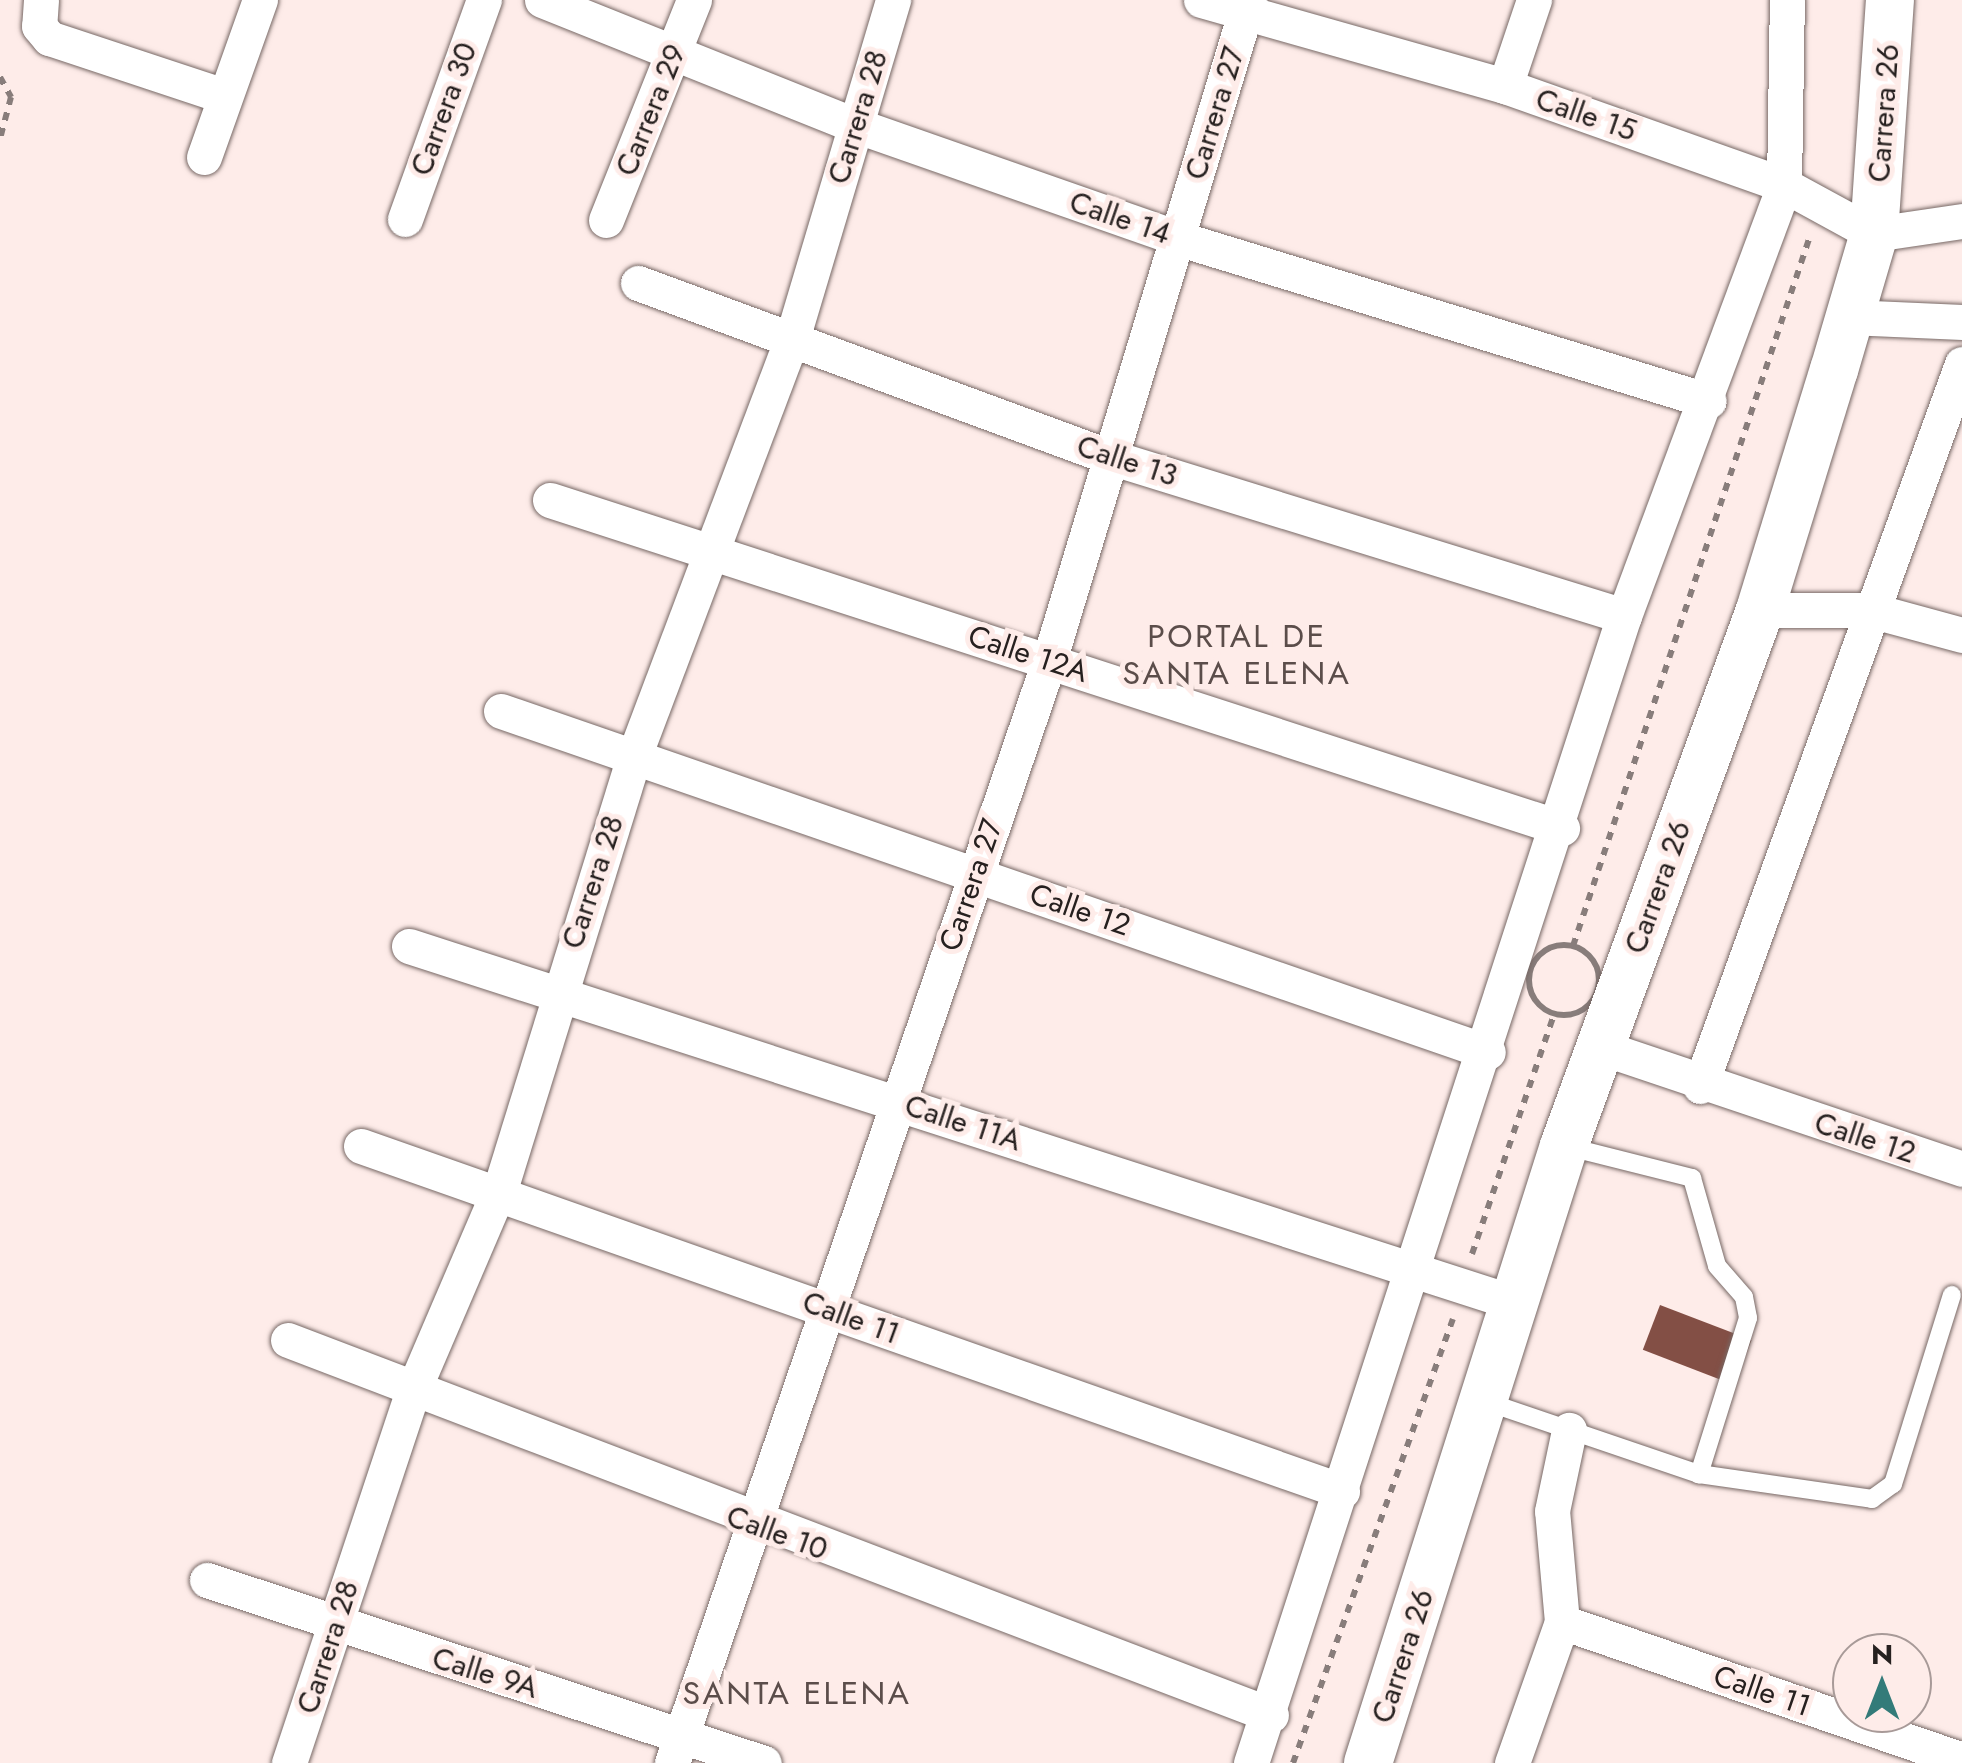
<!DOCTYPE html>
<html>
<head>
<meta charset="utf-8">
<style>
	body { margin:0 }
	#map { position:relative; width:1962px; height:1763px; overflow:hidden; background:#feece9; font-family:Jost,sans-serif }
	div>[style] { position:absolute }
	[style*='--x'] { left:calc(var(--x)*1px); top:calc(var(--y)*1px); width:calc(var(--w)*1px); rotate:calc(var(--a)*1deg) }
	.building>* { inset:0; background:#834f45; transform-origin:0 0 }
	.path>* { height:6px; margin-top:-3px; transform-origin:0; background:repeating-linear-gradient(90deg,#887d7b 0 8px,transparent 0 16px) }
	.path>.ring { margin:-3px; padding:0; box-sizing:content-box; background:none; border:6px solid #887d7b; border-radius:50% }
	.roads { filter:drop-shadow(0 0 2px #776865) drop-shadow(0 0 2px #776865) }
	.lane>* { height:18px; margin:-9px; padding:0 9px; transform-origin:9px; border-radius:9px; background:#fff }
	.street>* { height:35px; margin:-17.5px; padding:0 17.5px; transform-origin:17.5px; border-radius:17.5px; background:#fff }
	.secondary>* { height:48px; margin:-24px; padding:0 24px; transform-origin:24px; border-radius:24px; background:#fff }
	span { translate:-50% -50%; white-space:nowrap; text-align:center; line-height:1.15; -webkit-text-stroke:10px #feece9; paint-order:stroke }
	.street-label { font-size:30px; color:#26201f }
	.neighbourhood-label { font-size:32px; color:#5b4d4a; letter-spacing:2.5px }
	.north { position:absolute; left:1832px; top:1633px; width:100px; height:100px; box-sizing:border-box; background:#feece9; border:2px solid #a89a98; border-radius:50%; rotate:0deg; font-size:28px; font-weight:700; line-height:40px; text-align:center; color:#26201f }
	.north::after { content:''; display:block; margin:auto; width:35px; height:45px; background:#337b79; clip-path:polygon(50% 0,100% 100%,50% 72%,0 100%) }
</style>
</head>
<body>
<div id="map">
	<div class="building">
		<div style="left:1660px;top:1305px;width:98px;height:48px;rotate:21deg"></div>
	</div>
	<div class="path">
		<div style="--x:0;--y:77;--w:23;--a:61"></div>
		<div style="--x:11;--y:97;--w:43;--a:104.7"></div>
		<div class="ring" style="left:1529px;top:945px;width:64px;height:64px"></div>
		<div style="--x:1573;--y:946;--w:749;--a:-71.54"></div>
		<div style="--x:1472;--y:1254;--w:254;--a:-71.1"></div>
		<div style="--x:1293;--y:1763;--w:472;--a:-70.2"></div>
	</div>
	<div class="roads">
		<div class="lane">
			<div style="--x:1565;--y:1146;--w:131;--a:14.1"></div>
			<div style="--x:1692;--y:1178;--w:91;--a:74.1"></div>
			<div style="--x:1717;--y:1266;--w:41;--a:48.9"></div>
			<div style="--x:1744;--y:1297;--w:21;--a:79"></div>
			<div style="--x:1748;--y:1318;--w:164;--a:107.4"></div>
			<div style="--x:1487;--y:1402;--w:224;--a:18.8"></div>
			<div style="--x:1699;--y:1474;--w:175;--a:8.2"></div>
			<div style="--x:1872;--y:1499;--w:26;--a:-36"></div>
			<div style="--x:1893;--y:1484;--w:198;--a:-72.7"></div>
		</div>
		<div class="street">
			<div style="--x:41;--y:0;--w:26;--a:94"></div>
			<div style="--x:39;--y:26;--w:16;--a:50"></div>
			<div style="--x:49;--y:38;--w:184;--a:18.3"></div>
			<div style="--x:542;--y:0;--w:337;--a:21.8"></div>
			<div style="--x:855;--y:125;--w:341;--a:19.3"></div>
			<div style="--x:1177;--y:238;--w:556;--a:17.03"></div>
			<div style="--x:1201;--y:0;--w:316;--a:15.8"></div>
			<div style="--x:1505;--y:86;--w:296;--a:19.5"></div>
			<div style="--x:1784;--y:185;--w:102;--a:28.6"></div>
			<div style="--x:1874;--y:234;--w:89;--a:-8.4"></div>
			<div style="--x:1505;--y:86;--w:91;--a:-71.4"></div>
			<div style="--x:204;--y:157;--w:167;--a:-70.4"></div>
			<div style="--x:405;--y:219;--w:233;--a:-70.2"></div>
			<div style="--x:606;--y:220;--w:237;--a:-68.2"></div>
			<div style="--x:638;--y:283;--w:503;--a:20.24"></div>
			<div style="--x:1110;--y:457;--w:538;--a:17.19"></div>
			<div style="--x:1849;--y:317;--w:113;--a:2.5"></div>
			<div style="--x:550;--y:500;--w:1064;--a:17.96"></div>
			<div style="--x:1760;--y:610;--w:110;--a:0"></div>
			<div style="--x:1870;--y:610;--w:95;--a:15.2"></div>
			<div style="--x:501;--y:711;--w:1044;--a:19.06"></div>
			<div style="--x:409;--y:946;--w:1162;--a:17.89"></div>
			<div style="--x:1600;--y:1047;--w:382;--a:18.6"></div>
			<div style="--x:1700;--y:1086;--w:768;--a:-70.06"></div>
			<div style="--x:361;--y:1146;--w:1040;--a:19.38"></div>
			<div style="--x:288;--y:1340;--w:1052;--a:20.88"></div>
			<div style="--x:207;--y:1580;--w:586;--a:18.19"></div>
			<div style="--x:1562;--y:1622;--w:423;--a:19"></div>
			<div style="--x:289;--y:1763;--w:390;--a:-71.6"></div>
			<div style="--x:412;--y:1393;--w:228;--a:-66.8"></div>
			<div style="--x:502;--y:1183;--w:452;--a:-72.8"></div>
			<div style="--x:636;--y:751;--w:441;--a:-69.3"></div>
			<div style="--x:792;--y:339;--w:354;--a:-73.4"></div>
			<div style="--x:672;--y:1763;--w:1165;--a:-71.11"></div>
			<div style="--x:1049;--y:661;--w:691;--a:-73.17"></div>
			<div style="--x:1251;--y:1763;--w:1206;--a:-71.99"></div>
			<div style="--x:1624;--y:616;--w:460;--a:-69.6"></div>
			<div style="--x:1784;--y:185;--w:185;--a:-89.1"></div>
			<div style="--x:1512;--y:1763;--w:150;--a:-70.5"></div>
			<div style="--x:1562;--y:1622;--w:111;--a:-95.1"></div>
			<div style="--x:1552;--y:1511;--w:83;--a:-78.1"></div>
		</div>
		<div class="secondary">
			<div style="--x:1368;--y:1763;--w:647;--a:-72.38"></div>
			<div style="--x:1564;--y:1146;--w:571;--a:-69.91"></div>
			<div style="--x:1760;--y:610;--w:251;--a:-72.9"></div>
			<div style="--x:1834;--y:370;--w:142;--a:-73.6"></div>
			<div style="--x:1874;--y:234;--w:235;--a:-86.1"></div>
		</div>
	</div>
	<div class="street-label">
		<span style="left:444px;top:109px;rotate:-70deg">Carrera 30</span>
		<span style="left:651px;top:110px;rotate:-68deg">Carrera 29</span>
		<span style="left:1215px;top:113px;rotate:-73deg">Carrera 27</span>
		<span style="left:1884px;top:113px;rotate:-86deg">Carrera 26</span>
		<span style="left:1586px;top:115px;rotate:19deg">Calle 15</span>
		<span style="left:858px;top:117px;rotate:-73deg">Carrera 28</span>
		<span style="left:1120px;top:218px;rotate:19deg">Calle 14</span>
		<span style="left:1127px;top:461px;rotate:18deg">Calle 13</span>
		<span style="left:1028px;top:654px;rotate:18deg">Calle 12A</span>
		<span style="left:593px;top:882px;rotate:-72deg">Carrera 28</span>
		<span style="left:971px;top:885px;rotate:-71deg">Carrera 27</span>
		<span style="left:1658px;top:887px;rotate:-70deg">Carrera 26</span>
		<span style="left:1080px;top:910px;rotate:19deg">Calle 12</span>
		<span style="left:963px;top:1123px;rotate:18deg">Calle 11A</span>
		<span style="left:1865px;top:1138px;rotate:18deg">Calle 12</span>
		<span style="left:851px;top:1318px;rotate:20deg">Calle 11</span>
		<span style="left:777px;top:1533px;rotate:20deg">Calle 10</span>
		<span style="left:328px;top:1647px;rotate:-72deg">Carrera 28</span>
		<span style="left:1403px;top:1656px;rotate:-72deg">Carrera 26</span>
		<span style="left:485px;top:1673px;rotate:17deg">Calle 9A</span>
		<span style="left:1762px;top:1691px;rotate:19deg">Calle 11</span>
	</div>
	<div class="neighbourhood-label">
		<span style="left:1237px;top:655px">PORTAL DE<br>SANTA ELENA</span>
		<span style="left:797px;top:1693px">SANTA ELENA</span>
	</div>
	<div class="north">N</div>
</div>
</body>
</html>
